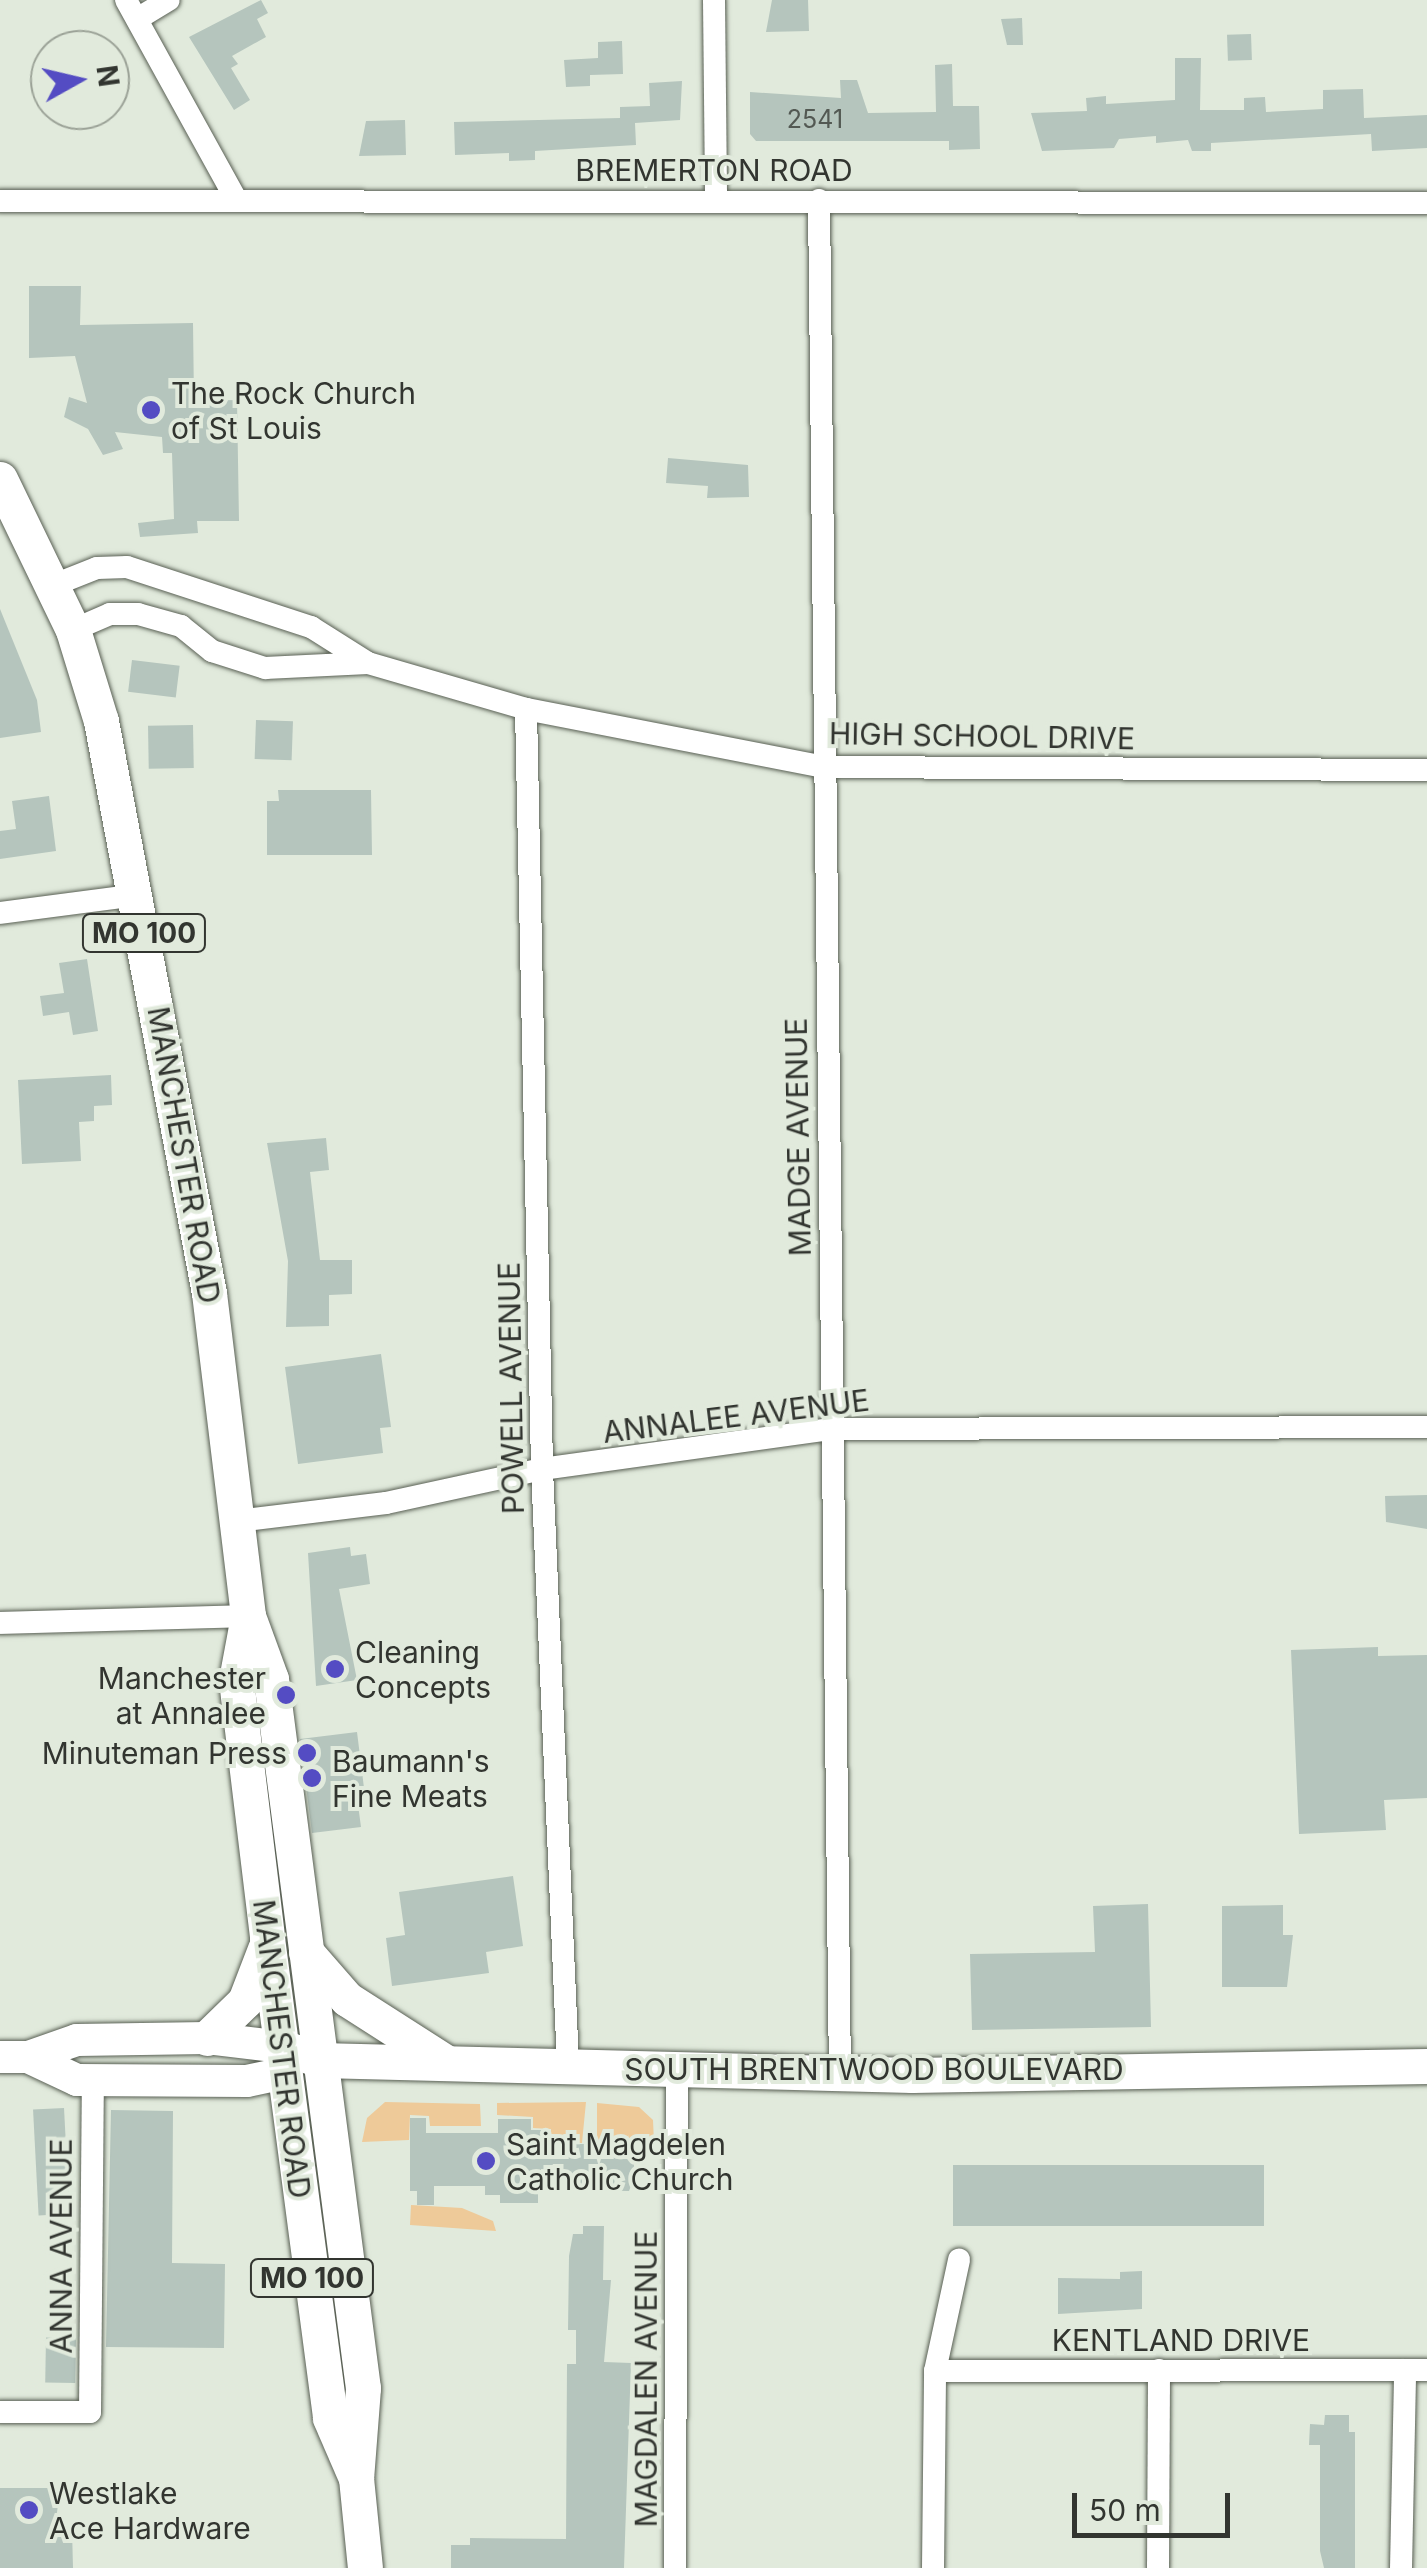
<!DOCTYPE html>
<html>
<head>
<meta charset="utf-8">
<style>
	body { margin:0 }
	#map { position:relative; width:1427px; height:2568px; overflow:hidden; background:#e1eadc; font-family:Inter,sans-serif }
	div>[style] { position:absolute }
	[style*='--x'] { left:calc(var(--x)*1px); top:calc(var(--y)*1px); width:calc(var(--w)*1px); rotate:calc(var(--a)*1deg) }
	.green>* { inset:0; background:#eeca99 }
	.building>* { inset:0; background:#b5c5bd; transform-origin:0 0 }
	.roads { filter:drop-shadow(0 0 2px #596054) drop-shadow(0 0 2px #596054) }
	.minor>* { height:22px; margin:-11px; padding:0 11px; transform-origin:11px; border-radius:11px; background:#fff }
	.secondary>* { height:32px; margin:-16px; padding:0 16px; transform-origin:16px; border-radius:16px; background:#fff }
	.primary>* { height:35px; margin:-17.5px; padding:0 17.5px; transform-origin:17.5px; border-radius:17.5px; background:#fff }
	.dots>* { width:28px; height:28px; translate:-50% -50%; box-sizing:border-box; border:5px solid #e1eadc; border-radius:50% }
	span { translate:-50% -50%; white-space:nowrap; text-align:center; line-height:1.15; -webkit-text-stroke:8px #e1eadc; paint-order:stroke }
	.number-label { font-size:25px; color:#535953 }
	.number-label span { -webkit-text-stroke-width:0 }
	.shield-label span { padding:2px 8px; background:#e1eadc; border:2px solid; border-radius:8px; -webkit-text-stroke-width:0 }
	.shield-label { font-size:28px; color:#323530; font-weight:700 }
	.street-label { font-size:30px; color:#323530 }
	.poi-label { font-size:30px; color:#323530 }
	.left { translate:0 -50%; text-align:left }
	.right { translate:-100% -50%; text-align:right }
	.north { position:absolute; left:30px; top:30px; width:100px; height:100px; box-sizing:border-box; background:#e1eadc; border:2px solid #9ba297; border-radius:50%; rotate:82deg; font-size:28px; font-weight:700; line-height:40px; text-align:center; color:#323530 }
	.north::after { content:''; display:block; margin:auto; width:35px; height:45px; background:#544cc3; clip-path:polygon(50% 0,100% 100%,50% 72%,0 100%) }
	.scale { position:absolute; left:1072px; top:2493px; width:158px; height:45px; box-sizing:border-box; border:5px solid #323530; border-top:0; padding-left:12px; font-size:30px; line-height:35px; white-space:nowrap; color:#323530; -webkit-text-stroke:8px #e1eadc; paint-order:stroke }
</style>
</head>
<body>
<div id="map">
	<div class="green">
		<div style="clip-path:polygon(385px 2102px,480px 2104px,481px 2126px,430px 2126px,429px 2116px,410px 2115px,409px 2140px,362px 2142px,367px 2118px)"></div>
		<div style="clip-path:polygon(586px 2102px,582px 2143px,551px 2142px,551px 2129px,533px 2128px,533px 2117px,497px 2115px,497px 2103px)"></div>
		<div style="clip-path:polygon(597px 2103px,639px 2107px,653px 2120px,654px 2143px,597px 2144px)"></div>
		<div style="clip-path:polygon(411px 2205px,462px 2208px,493px 2221px,496px 2231px,410px 2225px)"></div>
	</div>
	<div class="building">
		<div style="clip-path:polygon(261px 0,268px 13px,257px 19px,266px 37px,232px 56px,238px 64px,231px 68px,250px 100px,234px 110px,189px 37px)"></div>
		<div style="clip-path:polygon(772px 0,808px 0,809px 31px,766px 32px)"></div>
		<div style="clip-path:polygon(1022px 18px,1023px 45px,1007px 45px,1001px 19px)"></div>
		<div style="left:1251px;top:34px;width:26px;height:24px;rotate:88deg"></div>
		<div style="clip-path:polygon(622px 41px,623px 74px,590px 75px,590px 86px,566px 87px,564px 60px,598px 58px,598px 42px)"></div>
		<div style="clip-path:polygon(1175px 58px,1201px 58px,1200px 110px,1244px 110px,1244px 98px,1265px 97px,1266px 112px,1323px 109px,1323px 90px,1363px 89px,1364px 118px,1427px 115px,1427px 148px,1372px 151px,1371px 134px,1211px 143px,1211px 151px,1192px 151px,1188px 140px,1156px 143px,1156px 136px,1119px 139px,1114px 148px,1042px 151px,1031px 113px,1087px 111px,1086px 98px,1106px 96px,1106px 104px,1175px 100px)"></div>
		<div style="clip-path:polygon(952px 64px,953px 106px,979px 106px,980px 149px,949px 150px,949px 141px,756px 141px,750px 134px,750px 92px,841px 98px,840px 80px,857px 80px,868px 113px,936px 112px,935px 65px)"></div>
		<div style="clip-path:polygon(682px 81px,680px 120px,635px 123px,636px 145px,535px 151px,535px 160px,509px 161px,509px 153px,455px 155px,454px 122px,620px 118px,620px 107px,650px 106px,649px 83px)"></div>
		<div style="clip-path:polygon(405px 120px,406px 155px,359px 156px,366px 121px)"></div>
		<div style="clip-path:polygon(29px 286px,81px 286px,80px 325px,193px 323px,194px 401px,237px 400px,239px 521px,197px 521px,198px 533px,140px 537px,138px 523px,174px 519px,172px 453px,163px 453px,162px 437px,115px 432px,123px 449px,103px 455px,88px 429px,64px 417px,69px 397px,87px 403px,75px 356px,29px 358px)"></div>
		<div style="clip-path:polygon(668px 458px,748px 465px,749px 497px,707px 498px,708px 486px,666px 483px)"></div>
		<div style="clip-path:polygon(0 609px,37px 700px,41px 732px,0 738px)"></div>
		<div style="left:132px;top:660px;width:48px;height:32px;rotate:7deg"></div>
		<div style="left:256px;top:720px;width:37px;height:39px;rotate:2deg"></div>
		<div style="left:193px;top:725px;width:43px;height:45px;rotate:89deg"></div>
		<div style="clip-path:polygon(278px 790px,371px 790px,372px 855px,267px 855px,267px 801px,279px 801px)"></div>
		<div style="clip-path:polygon(49px 796px,56px 851px,0 859px,0 831px,16px 829px,12px 801px)"></div>
		<div style="clip-path:polygon(87px 959px,98px 1031px,73px 1035px,69px 1012px,43px 1016px,40px 996px,64px 993px,59px 963px)"></div>
		<div style="clip-path:polygon(111px 1075px,112px 1105px,94px 1106px,94px 1121px,79px 1122px,81px 1161px,22px 1164px,18px 1080px)"></div>
		<div style="clip-path:polygon(326px 1138px,329px 1170px,310px 1172px,320px 1260px,352px 1260px,352px 1294px,329px 1295px,329px 1326px,286px 1327px,288px 1261px,267px 1143px)"></div>
		<div style="clip-path:polygon(381px 1354px,391px 1427px,380px 1428px,383px 1453px,298px 1464px,285px 1367px)"></div>
		<div style="clip-path:polygon(1427px 1495px,1427px 1529px,1386px 1522px,1385px 1496px)"></div>
		<div style="clip-path:polygon(350px 1547px,351px 1556px,366px 1554px,370px 1584px,339px 1589px,357px 1680px,316px 1686px,308px 1553px)"></div>
		<div style="clip-path:polygon(1378px 1647px,1378px 1656px,1427px 1655px,1427px 1798px,1384px 1800px,1386px 1830px,1299px 1834px,1291px 1650px)"></div>
		<div style="clip-path:polygon(357px 1732px,365px 1796px,357px 1797px,361px 1827px,312px 1833px,300px 1739px)"></div>
		<div style="clip-path:polygon(513px 1876px,523px 1946px,486px 1952px,489px 1973px,392px 1986px,386px 1938px,405px 1935px,399px 1892px)"></div>
		<div style="clip-path:polygon(1148px 1904px,1151px 2027px,972px 2030px,970px 1954px,1095px 1952px,1093px 1906px)"></div>
		<div style="clip-path:polygon(1283px 1905px,1283px 1935px,1293px 1935px,1287px 1987px,1222px 1987px,1222px 1906px)"></div>
		<div style="left:64px;top:2108px;width:106px;height:31px;rotate:87deg"></div>
		<div style="clip-path:polygon(111px 2110px,173px 2111px,172px 2263px,225px 2264px,224px 2348px,106px 2347px)"></div>
		<div style="clip-path:polygon(410px 2118px,426px 2118px,426px 2133px,498px 2133px,498px 2119px,531px 2119px,531px 2130px,549px 2130px,549px 2144px,634px 2144px,634px 2178px,629px 2191px,538px 2190px,538px 2203px,500px 2203px,500px 2195px,485px 2195px,485px 2186px,434px 2186px,434px 2205px,417px 2205px,417px 2191px,410px 2191px)"></div>
		<div style="left:1264px;top:2165px;width:61px;height:311px;rotate:90deg"></div>
		<div style="clip-path:polygon(583px 2226px,604px 2226px,603px 2280px,611px 2280px,604px 2362px,631px 2363px,624px 2568px,451px 2568px,451px 2545px,470px 2545px,470px 2538px,566px 2539px,567px 2364px,576px 2364px,576px 2330px,568px 2330px,569px 2256px,573px 2234px,583px 2234px)"></div>
		<div style="clip-path:polygon(1142px 2271px,1142px 2309px,1058px 2314px,1058px 2278px,1120px 2279px,1120px 2272px)"></div>
		<div style="left:76px;top:2338px;width:45px;height:30px;rotate:91deg"></div>
		<div style="clip-path:polygon(1325px 2415px,1349px 2415px,1349px 2432px,1355px 2432px,1355px 2568px,1324px 2568px,1320px 2551px,1320px 2445px,1309px 2445px,1310px 2424px,1324px 2425px)"></div>
		<div style="clip-path:polygon(0 2488px,58px 2488px,57px 2528px,72px 2529px,73px 2568px,0 2568px)"></div>
	</div>
	<div class="roads">
		<div class="minor">
			<div style="--x:126;--y:0;--w:224;--a:61.1"></div>
			<div style="--x:714;--y:0;--w:200;--a:89.4"></div>
			<div style="--x:137;--y:19;--w:37;--a:-31"></div>
			<div style="--x:819;--y:200;--w:1872;--a:89.36"></div>
			<div style="--x:0;--y:201;--w:1427;--a:0.08"></div>
			<div style="--x:54;--y:585;--w:46;--a:-21.6"></div>
			<div style="--x:97;--y:568;--w:30;--a:-2"></div>
			<div style="--x:127;--y:567;--w:194;--a:18.1"></div>
			<div style="--x:311;--y:627;--w:67;--a:32.3"></div>
			<div style="--x:368;--y:663;--w:165;--a:16.2"></div>
			<div style="--x:526;--y:709;--w:304;--a:11"></div>
			<div style="--x:824;--y:767;--w:603;--a:0.29"></div>
			<div style="--x:73;--y:630;--w:40;--a:-23.4"></div>
			<div style="--x:110;--y:614;--w:28;--a:0"></div>
			<div style="--x:138;--y:614;--w:45;--a:15.6"></div>
			<div style="--x:181;--y:626;--w:40;--a:39"></div>
			<div style="--x:212;--y:651;--w:56;--a:17.8"></div>
			<div style="--x:265;--y:668;--w:103;--a:-2.8"></div>
			<div style="--x:526;--y:709;--w:760;--a:88.79"></div>
			<div style="--x:542;--y:1469;--w:597;--a:87.5"></div>
			<div style="--x:0;--y:913;--w:138;--a:-7.5"></div>
			<div style="--x:237;--y:1521;--w:150;--a:-6.9"></div>
			<div style="--x:386;--y:1503;--w:160;--a:-12.3"></div>
			<div style="--x:542;--y:1469;--w:292;--a:-7.9"></div>
			<div style="--x:831;--y:1429;--w:596;--a:-0.19"></div>
			<div style="--x:0;--y:1623;--w:248;--a:-1.6"></div>
			<div style="--x:935;--y:2371;--w:492;--a:-0.1"></div>
			<div style="--x:0;--y:2412;--w:90;--a:0"></div>
			<div style="--x:90;--y:2412;--w:332;--a:-89.5"></div>
			<div style="--x:675;--y:2568;--w:498;--a:-89.8"></div>
			<div style="--x:933;--y:2568;--w:197;--a:-89.4"></div>
			<div style="--x:935;--y:2371;--w:114;--a:-77.8"></div>
			<div style="--x:1158;--y:2568;--w:198;--a:-89.7"></div>
			<div style="--x:1401;--y:2568;--w:198;--a:-88.8"></div>
		</div>
		<div class="secondary">
			<div style="--x:0;--y:2057;--w:28;--a:0"></div>
			<div style="--x:28;--y:2057;--w:52;--a:-19.1"></div>
			<div style="--x:77;--y:2040;--w:130;--a:-0.9"></div>
			<div style="--x:207;--y:2038;--w:76;--a:6.8"></div>
			<div style="--x:28;--y:2057;--w:54;--a:25.1"></div>
			<div style="--x:77;--y:2080;--w:170;--a:0.3"></div>
			<div style="--x:247;--y:2081;--w:39;--a:-12"></div>
		</div>
		<div class="primary">
			<div style="--x:0;--y:479;--w:168;--a:64.2"></div>
			<div style="--x:73;--y:630;--w:95;--a:72.9"></div>
			<div style="--x:101;--y:721;--w:582;--a:79.31"></div>
			<div style="--x:209;--y:1293;--w:325;--a:83.1"></div>
			<div style="--x:248;--y:1616;--w:67;--a:69.9"></div>
			<div style="--x:271;--y:1679;--w:715;--a:82.61"></div>
			<div style="--x:363;--y:2388;--w:90;--a:94.4"></div>
			<div style="--x:356;--y:2478;--w:90;--a:84.3"></div>
			<div style="--x:248;--y:1616;--w:65;--a:100.6"></div>
			<div style="--x:236;--y:1680;--w:260;--a:83.1"></div>
			<div style="--x:267;--y:1938;--w:484;--a:82.5"></div>
			<div style="--x:330;--y:2418;--w:65;--a:66.6"></div>
			<div style="--x:306;--y:1952;--w:62;--a:48.9"></div>
			<div style="--x:347;--y:1999;--w:115;--a:32.6"></div>
			<div style="--x:207;--y:2038;--w:53;--a:-44.2"></div>
			<div style="--x:245;--y:2001;--w:56;--a:-69"></div>
			<div style="--x:282;--y:2047;--w:40;--a:18.9"></div>
			<div style="--x:320;--y:2060;--w:592;--a:1.45"></div>
			<div style="--x:912;--y:2075;--w:515;--a:-1"></div>
		</div>
	</div>
	<div class="dots">
		<div style="left:151px;top:410px;background:#544cc3"></div>
		<div style="left:335px;top:1669px;background:#544cc3"></div>
		<div style="left:286px;top:1695px;background:#544cc3"></div>
		<div style="left:307px;top:1753px;background:#544cc3"></div>
		<div style="left:312px;top:1778px;background:#544cc3"></div>
		<div style="left:486px;top:2161px;background:#544cc3"></div>
		<div style="left:29px;top:2510px;background:#544cc3"></div>
	</div>
	<div class="number-label">
		<span style="left:815px;top:119px">2541</span>
	</div>
	<div class="shield-label">
		<span style="left:144px;top:933px">MO 100</span>
		<span style="left:312px;top:2278px">MO 100</span>
	</div>
	<div class="street-label">
		<span style="left:714px;top:170px">BREMERTON ROAD</span>
		<span style="left:982px;top:736px;rotate:1deg">HIGH SCHOOL DRIVE</span>
		<span style="left:798px;top:1137px;rotate:-91deg">MADGE AVENUE</span>
		<span style="left:184px;top:1155px;rotate:80deg">MANCHESTER ROAD</span>
		<span style="left:511px;top:1388px;rotate:-91deg">POWELL AVENUE</span>
		<span style="left:736px;top:1416px;rotate:-7deg">ANNALEE AVENUE</span>
		<span style="left:282px;top:2049px;rotate:83deg">MANCHESTER ROAD</span>
		<span style="left:874px;top:2069px">SOUTH BRENTWOOD BOULEVARD</span>
		<span style="left:61px;top:2246px;rotate:-90deg">ANNA AVENUE</span>
		<span style="left:1181px;top:2340px">KENTLAND DRIVE</span>
		<span style="left:646px;top:2379px;rotate:-90deg">MAGDALEN AVENUE</span>
	</div>
	<div class="poi-label">
		<span class="left" style="left:171px;top:410px">The Rock Church<br>of St Louis</span>
		<span class="left" style="left:355px;top:1669px">Cleaning<br>Concepts</span>
		<span class="right" style="left:266px;top:1695px">Manchester<br>at Annalee</span>
		<span class="right" style="left:287px;top:1753px">Minuteman Press</span>
		<span class="left" style="left:332px;top:1778px">Baumann's<br>Fine Meats</span>
		<span class="left" style="left:506px;top:2161px">Saint Magdelen<br>Catholic Church</span>
		<span class="left" style="left:49px;top:2510px">Westlake<br>Ace Hardware</span>
	</div>
	<div class="north">N</div>
	<div class="scale">50 m</div>
</div>
</body>
</html>
